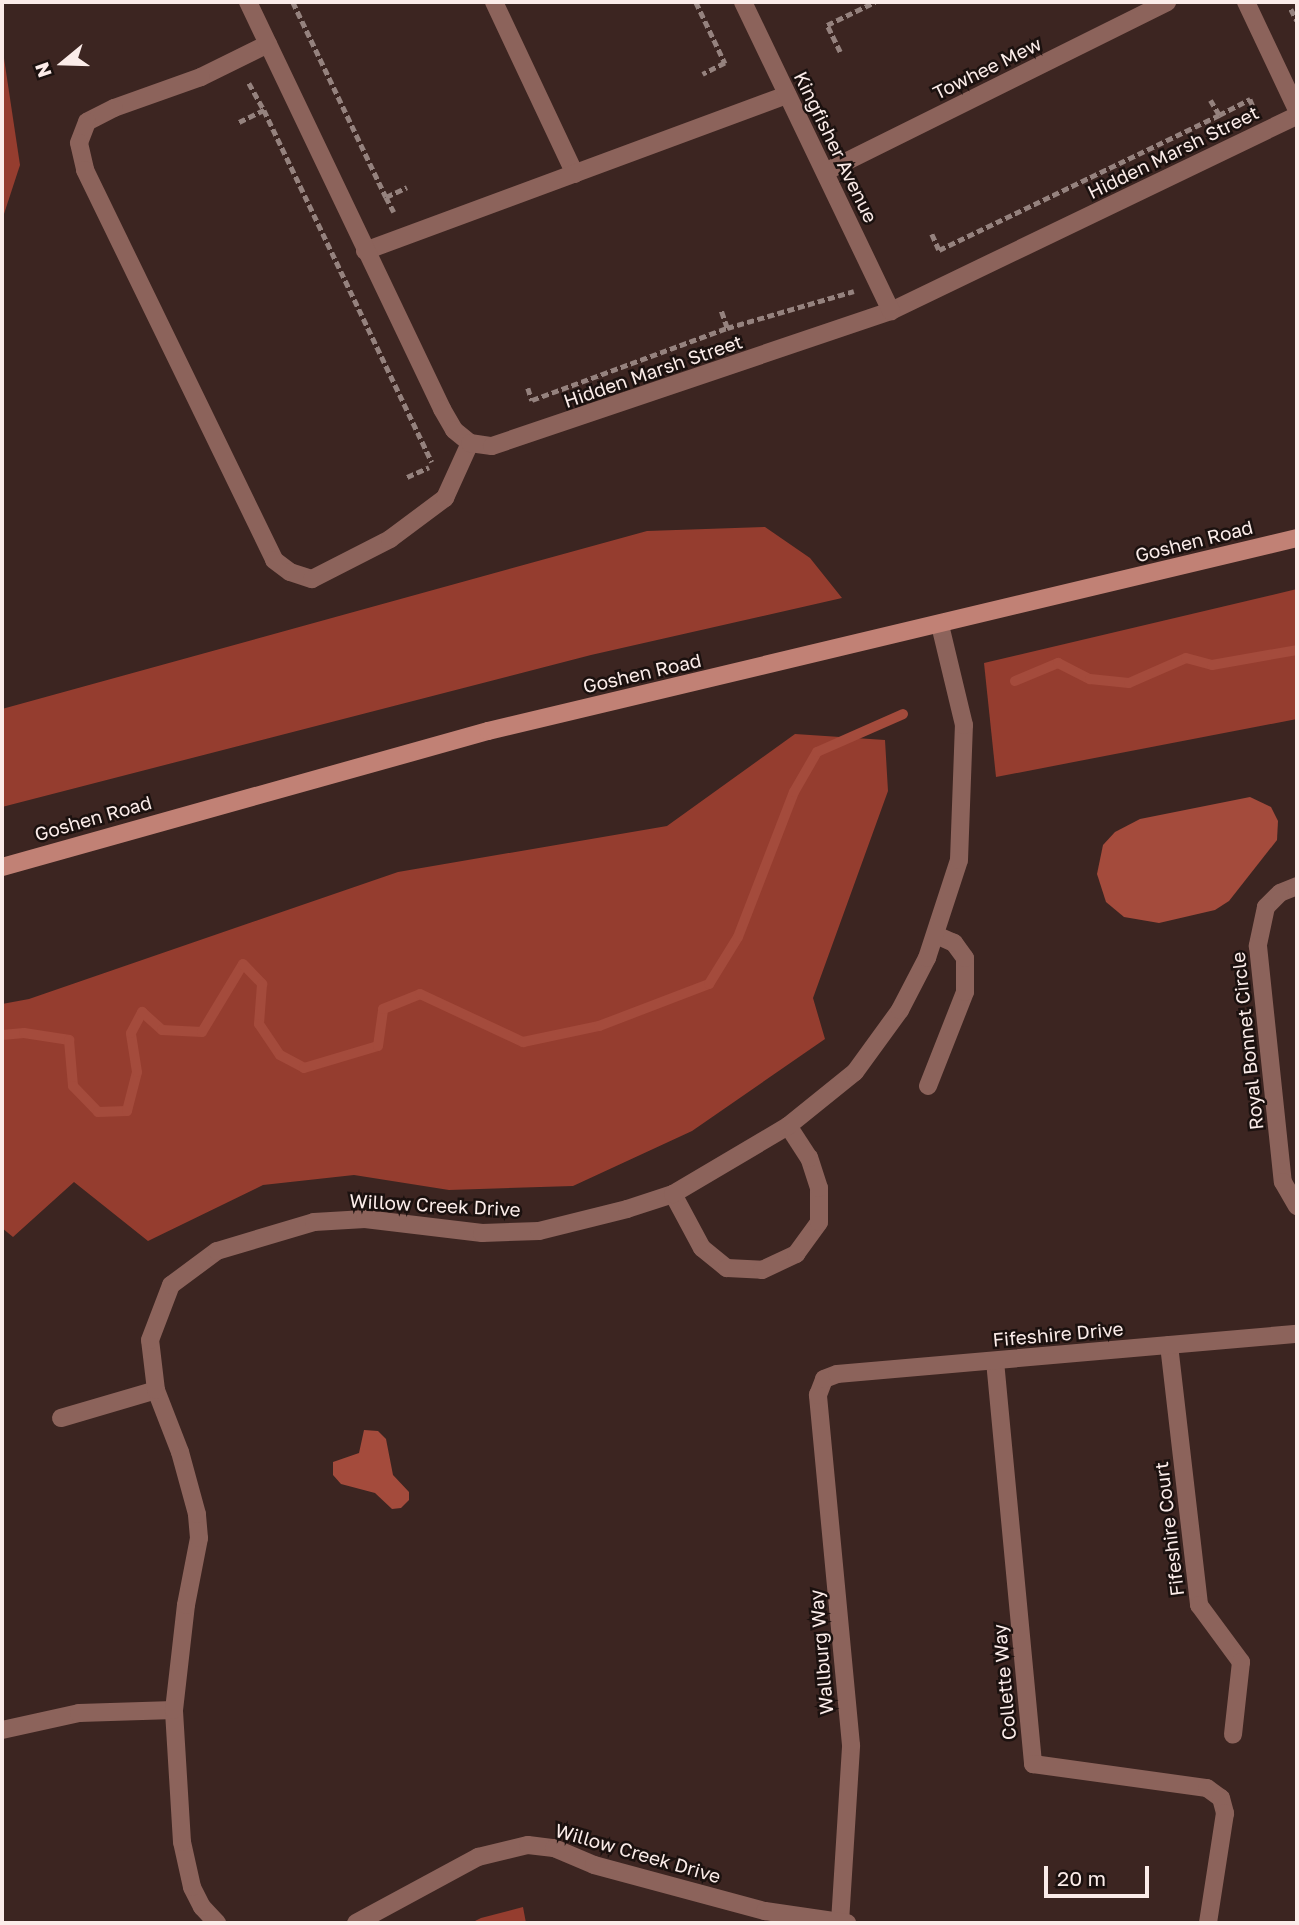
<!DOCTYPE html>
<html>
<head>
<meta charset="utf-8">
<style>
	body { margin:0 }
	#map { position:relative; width:1299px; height:1925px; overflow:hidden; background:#3c2521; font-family:"Golos Text",sans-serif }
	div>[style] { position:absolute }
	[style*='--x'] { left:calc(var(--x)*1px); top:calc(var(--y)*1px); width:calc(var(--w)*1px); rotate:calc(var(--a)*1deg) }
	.forest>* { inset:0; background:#953d2f }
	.water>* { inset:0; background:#a44b3c }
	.stream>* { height:10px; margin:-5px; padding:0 5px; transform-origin:5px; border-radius:5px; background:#a44b3c }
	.path>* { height:4.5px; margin-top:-2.25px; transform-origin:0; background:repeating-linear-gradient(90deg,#95827e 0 7px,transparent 0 10.5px) }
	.lane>* { height:18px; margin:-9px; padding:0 9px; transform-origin:9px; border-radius:9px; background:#8c635b }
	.street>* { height:18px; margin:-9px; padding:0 9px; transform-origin:9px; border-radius:9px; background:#8c635b }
	.secondary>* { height:18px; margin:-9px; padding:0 9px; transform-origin:9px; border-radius:9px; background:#c18175 }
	span { translate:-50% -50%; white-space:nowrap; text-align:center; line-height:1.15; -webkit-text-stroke:5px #1b110f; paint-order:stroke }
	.street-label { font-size:19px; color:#fbece9 }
	.frame { position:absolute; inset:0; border:4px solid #fbece9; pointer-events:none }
	.north { position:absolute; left:28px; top:28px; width:70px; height:70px; -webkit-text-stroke:5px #1b110f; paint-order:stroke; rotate:251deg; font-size:19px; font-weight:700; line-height:28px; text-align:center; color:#fbece9 }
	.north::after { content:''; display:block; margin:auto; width:24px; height:32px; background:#fbece9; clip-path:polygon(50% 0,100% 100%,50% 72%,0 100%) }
	.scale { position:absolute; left:1044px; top:1866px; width:105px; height:32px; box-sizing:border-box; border:4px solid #fbece9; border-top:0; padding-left:9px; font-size:21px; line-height:24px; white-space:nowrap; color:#fbece9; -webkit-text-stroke:5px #1b110f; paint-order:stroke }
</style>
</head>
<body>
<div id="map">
	<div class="forest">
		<div style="clip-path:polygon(2px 45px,20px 165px,2px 220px)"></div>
		<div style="clip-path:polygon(765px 527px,810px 558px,842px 598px,591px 655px,2px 807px,2px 709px,647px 531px)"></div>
		<div style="clip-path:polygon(1297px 589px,1297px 719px,996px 777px,984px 663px)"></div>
		<div style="clip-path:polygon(795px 734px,885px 740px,888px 791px,813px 998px,825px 1039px,692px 1131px,573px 1186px,449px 1190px,354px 1175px,263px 1185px,148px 1241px,74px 1182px,13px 1237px,2px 1228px,2px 1004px,29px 999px,398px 872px,667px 826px)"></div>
		<div style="clip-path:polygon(523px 1907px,526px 1923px,471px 1923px,481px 1918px)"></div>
	</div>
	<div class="water">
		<div style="clip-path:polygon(1250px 797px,1271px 807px,1278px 821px,1277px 840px,1229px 901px,1215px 910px,1159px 923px,1124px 917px,1106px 902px,1097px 874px,1103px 845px,1115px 832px,1140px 819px)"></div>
		<div style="clip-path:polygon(364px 1430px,378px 1431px,386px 1439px,393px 1475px,409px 1492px,409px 1500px,401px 1508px,392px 1509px,375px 1493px,341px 1484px,333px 1475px,333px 1462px,359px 1453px)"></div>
	</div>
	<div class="stream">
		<div style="--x:1015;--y:681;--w:47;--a:-22.7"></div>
		<div style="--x:1058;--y:663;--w:36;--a:27"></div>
		<div style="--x:1090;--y:679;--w:39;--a:6"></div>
		<div style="--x:1129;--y:683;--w:62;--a:-23.7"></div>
		<div style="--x:1186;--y:658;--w:27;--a:15"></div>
		<div style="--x:1212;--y:665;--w:86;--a:-10"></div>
		<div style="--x:2;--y:1035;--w:22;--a:-5"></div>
		<div style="--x:24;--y:1033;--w:46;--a:8.8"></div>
		<div style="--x:69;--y:1040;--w:46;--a:85"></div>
		<div style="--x:73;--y:1086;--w:36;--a:46"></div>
		<div style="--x:98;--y:1112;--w:29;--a:-2"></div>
		<div style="--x:127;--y:1111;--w:40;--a:-75.6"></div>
		<div style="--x:137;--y:1072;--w:39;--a:-99"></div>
		<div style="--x:131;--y:1033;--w:24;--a:-62"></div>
		<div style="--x:142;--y:1012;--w:27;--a:42"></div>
		<div style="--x:162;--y:1030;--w:40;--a:2.9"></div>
		<div style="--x:202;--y:1032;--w:79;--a:-58.9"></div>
		<div style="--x:243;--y:964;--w:28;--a:46"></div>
		<div style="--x:262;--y:984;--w:40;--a:94.3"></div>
		<div style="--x:259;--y:1024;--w:37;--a:56"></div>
		<div style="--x:280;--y:1055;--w:27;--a:28"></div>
		<div style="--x:304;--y:1068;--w:77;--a:-16.6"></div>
		<div style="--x:378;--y:1046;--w:37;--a:-82"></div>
		<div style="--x:383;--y:1009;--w:40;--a:-22"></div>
		<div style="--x:420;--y:994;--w:114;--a:25"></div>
		<div style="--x:523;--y:1042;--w:78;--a:-11.9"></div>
		<div style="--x:599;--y:1026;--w:118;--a:-20.9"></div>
		<div style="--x:709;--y:984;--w:55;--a:-58.3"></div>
		<div style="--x:738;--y:937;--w:155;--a:-68.9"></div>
		<div style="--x:794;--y:792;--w:46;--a:-60.1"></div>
		<div style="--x:817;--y:752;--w:94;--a:-23.8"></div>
	</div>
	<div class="path">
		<div style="--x:293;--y:2;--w:216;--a:64.5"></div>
		<div style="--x:386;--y:197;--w:23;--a:-25"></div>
		<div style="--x:696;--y:2;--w:68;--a:64.6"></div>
		<div style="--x:725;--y:63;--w:25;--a:153"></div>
		<div style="--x:1291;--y:9;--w:13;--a:63"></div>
		<div style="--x:840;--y:52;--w:30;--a:-116"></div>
		<div style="--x:827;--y:25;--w:53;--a:-25.6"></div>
		<div style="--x:249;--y:83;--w:31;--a:61"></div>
		<div style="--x:1219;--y:115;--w:35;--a:-27"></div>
		<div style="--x:1250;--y:99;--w:11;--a:68"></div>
		<div style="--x:239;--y:122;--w:28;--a:-26"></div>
		<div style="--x:264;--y:110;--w:390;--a:64.5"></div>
		<div style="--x:386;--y:197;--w:17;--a:62"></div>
		<div style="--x:932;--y:234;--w:17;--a:66"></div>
		<div style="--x:939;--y:250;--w:311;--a:-25.7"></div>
		<div style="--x:1219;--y:115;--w:17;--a:-121"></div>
		<div style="--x:727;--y:328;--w:132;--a:-16.2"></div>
		<div style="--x:528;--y:388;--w:13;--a:72"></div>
		<div style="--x:532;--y:400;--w:208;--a:-20.3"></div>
		<div style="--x:727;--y:328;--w:18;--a:-109"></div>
		<div style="--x:407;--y:477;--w:24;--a:-24"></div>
	</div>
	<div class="lane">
		<div style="--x:494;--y:2;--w:190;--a:64.8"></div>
		<div style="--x:268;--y:44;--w:75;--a:153.8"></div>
		<div style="--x:201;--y:77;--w:92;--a:160.4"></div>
		<div style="--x:114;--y:108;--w:30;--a:153"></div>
		<div style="--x:87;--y:122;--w:22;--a:111"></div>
		<div style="--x:79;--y:143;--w:28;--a:77"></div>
		<div style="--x:85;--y:170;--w:433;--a:64.1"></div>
		<div style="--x:274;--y:560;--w:20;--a:37"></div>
		<div style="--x:290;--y:572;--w:23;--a:18"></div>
		<div style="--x:312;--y:579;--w:88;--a:-27.1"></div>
		<div style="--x:390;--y:539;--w:69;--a:-36.7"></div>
		<div style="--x:445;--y:498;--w:60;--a:-65.6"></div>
		<div style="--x:825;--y:172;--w:382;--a:-26.4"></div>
		<div style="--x:365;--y:251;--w:450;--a:-20.3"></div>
		<div style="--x:928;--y:1086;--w:101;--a:-68.5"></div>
		<div style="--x:965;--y:992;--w:34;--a:-90"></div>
		<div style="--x:965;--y:958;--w:19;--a:-126"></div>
		<div style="--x:954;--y:943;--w:20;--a:-156"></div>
		<div style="--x:673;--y:1194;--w:61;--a:61.8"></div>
		<div style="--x:702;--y:1248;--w:32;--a:39"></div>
		<div style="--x:727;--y:1268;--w:35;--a:3"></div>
		<div style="--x:762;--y:1270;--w:38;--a:-25"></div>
		<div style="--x:796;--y:1254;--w:39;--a:-54"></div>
		<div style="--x:819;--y:1222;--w:34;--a:-90"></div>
		<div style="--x:819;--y:1188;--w:32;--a:-108"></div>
		<div style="--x:809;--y:1158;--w:38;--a:-123"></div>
		<div style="--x:61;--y:1418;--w:99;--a:-16.4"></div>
	</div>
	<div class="street">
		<div style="--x:248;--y:2;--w:451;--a:64.5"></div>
		<div style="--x:442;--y:409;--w:24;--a:60"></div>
		<div style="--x:454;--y:430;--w:21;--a:39"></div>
		<div style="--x:470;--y:443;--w:22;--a:8"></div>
		<div style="--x:492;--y:446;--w:421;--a:-18.7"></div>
		<div style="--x:891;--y:311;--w:450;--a:-25.7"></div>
		<div style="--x:743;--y:2;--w:343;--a:64.4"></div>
		<div style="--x:1246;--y:2;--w:119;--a:64.7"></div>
		<div style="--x:1297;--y:886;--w:18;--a:158"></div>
		<div style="--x:1280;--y:893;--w:20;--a:135"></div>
		<div style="--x:1266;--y:907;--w:40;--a:102"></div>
		<div style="--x:1258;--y:946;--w:237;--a:84"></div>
		<div style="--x:1283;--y:1182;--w:28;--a:60"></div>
		<div style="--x:1169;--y:1345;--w:262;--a:83.4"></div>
		<div style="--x:1199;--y:1605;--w:71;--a:53.6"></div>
		<div style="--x:1241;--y:1662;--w:73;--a:96.3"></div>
		<div style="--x:995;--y:1361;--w:405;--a:84.6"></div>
		<div style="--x:1033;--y:1764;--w:176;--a:7.9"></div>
		<div style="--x:1207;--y:1788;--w:17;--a:36"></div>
		<div style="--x:1221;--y:1798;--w:16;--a:75"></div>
		<div style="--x:1225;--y:1813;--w:111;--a:98.8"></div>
		<div style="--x:2;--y:1730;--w:79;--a:-12.4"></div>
		<div style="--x:79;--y:1713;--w:95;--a:-1.8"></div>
		<div style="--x:840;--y:1922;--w:177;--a:-86.4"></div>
		<div style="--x:851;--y:1745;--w:352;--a:-95.4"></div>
		<div style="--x:818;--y:1395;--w:17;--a:-69"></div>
		<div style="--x:824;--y:1379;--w:14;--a:-21"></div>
		<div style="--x:837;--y:1374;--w:462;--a:-5"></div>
		<div style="--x:217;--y:1923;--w:22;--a:-133"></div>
		<div style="--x:202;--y:1907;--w:22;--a:-117"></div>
		<div style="--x:192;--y:1887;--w:46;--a:-102.5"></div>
		<div style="--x:182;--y:1842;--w:132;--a:-93.5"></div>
		<div style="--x:174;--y:1710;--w:106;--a:-83.5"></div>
		<div style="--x:186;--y:1605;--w:68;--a:-79"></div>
		<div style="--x:199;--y:1538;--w:24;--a:-95"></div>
		<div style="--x:197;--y:1514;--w:64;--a:-105.3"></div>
		<div style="--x:180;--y:1452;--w:66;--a:-111.2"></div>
		<div style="--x:156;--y:1390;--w:50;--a:-96.8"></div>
		<div style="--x:150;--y:1340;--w:59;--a:-69.1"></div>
		<div style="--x:171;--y:1285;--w:57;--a:-36.5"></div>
		<div style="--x:217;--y:1251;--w:101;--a:-16.6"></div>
		<div style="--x:314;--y:1222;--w:51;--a:-3.4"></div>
		<div style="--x:365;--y:1219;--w:118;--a:6.8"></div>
		<div style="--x:482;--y:1233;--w:57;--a:-2"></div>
		<div style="--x:539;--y:1231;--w:91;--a:-14"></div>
		<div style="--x:627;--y:1209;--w:48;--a:-18.1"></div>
		<div style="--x:673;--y:1194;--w:134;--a:-30.6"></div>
		<div style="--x:788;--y:1126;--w:86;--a:-38.9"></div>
		<div style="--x:855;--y:1072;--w:77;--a:-54"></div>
		<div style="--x:900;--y:1010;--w:59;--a:-62.6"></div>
		<div style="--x:927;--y:958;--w:103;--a:-71.9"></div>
		<div style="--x:959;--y:860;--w:135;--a:-87.9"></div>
		<div style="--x:964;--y:725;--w:103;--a:-103.5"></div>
		<div style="--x:356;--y:1923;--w:139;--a:-28.4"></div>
		<div style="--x:478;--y:1857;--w:51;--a:-13.5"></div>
		<div style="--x:528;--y:1845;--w:26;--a:7"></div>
		<div style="--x:554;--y:1848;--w:43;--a:23"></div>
		<div style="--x:594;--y:1865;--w:177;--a:15.1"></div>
		<div style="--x:765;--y:1911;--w:83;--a:8.3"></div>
	</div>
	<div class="secondary">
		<div style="--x:2;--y:867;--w:505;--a:-15.63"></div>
		<div style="--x:488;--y:731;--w:832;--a:-13.42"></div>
	</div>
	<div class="street-label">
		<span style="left:987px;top:68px;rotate:-26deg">Towhee Mew</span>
		<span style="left:836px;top:147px;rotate:64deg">Kingfisher Avenue</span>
		<span style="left:1173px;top:152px;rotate:-26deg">Hidden Marsh Street</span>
		<span style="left:653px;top:371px;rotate:-19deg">Hidden Marsh Street</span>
		<span style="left:1194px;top:541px;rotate:-14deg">Goshen Road</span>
		<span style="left:642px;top:673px;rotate:-13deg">Goshen Road</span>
		<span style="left:93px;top:818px;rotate:-16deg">Goshen Road</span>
		<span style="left:1247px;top:1041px;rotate:-96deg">Royal Bonnet Circle</span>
		<span style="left:435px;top:1205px;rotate:3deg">Willow Creek Drive</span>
		<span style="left:1058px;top:1334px;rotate:-5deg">Fifeshire Drive</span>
		<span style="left:1169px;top:1529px;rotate:-97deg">Fifeshire Court</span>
		<span style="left:821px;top:1652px;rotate:-95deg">Wallburg Way</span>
		<span style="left:1004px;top:1682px;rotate:-95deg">Collette Way</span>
		<span style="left:638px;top:1853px;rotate:16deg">Willow Creek Drive</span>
	</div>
	<div class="frame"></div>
	<div class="north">N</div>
	<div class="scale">20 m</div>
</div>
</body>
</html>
